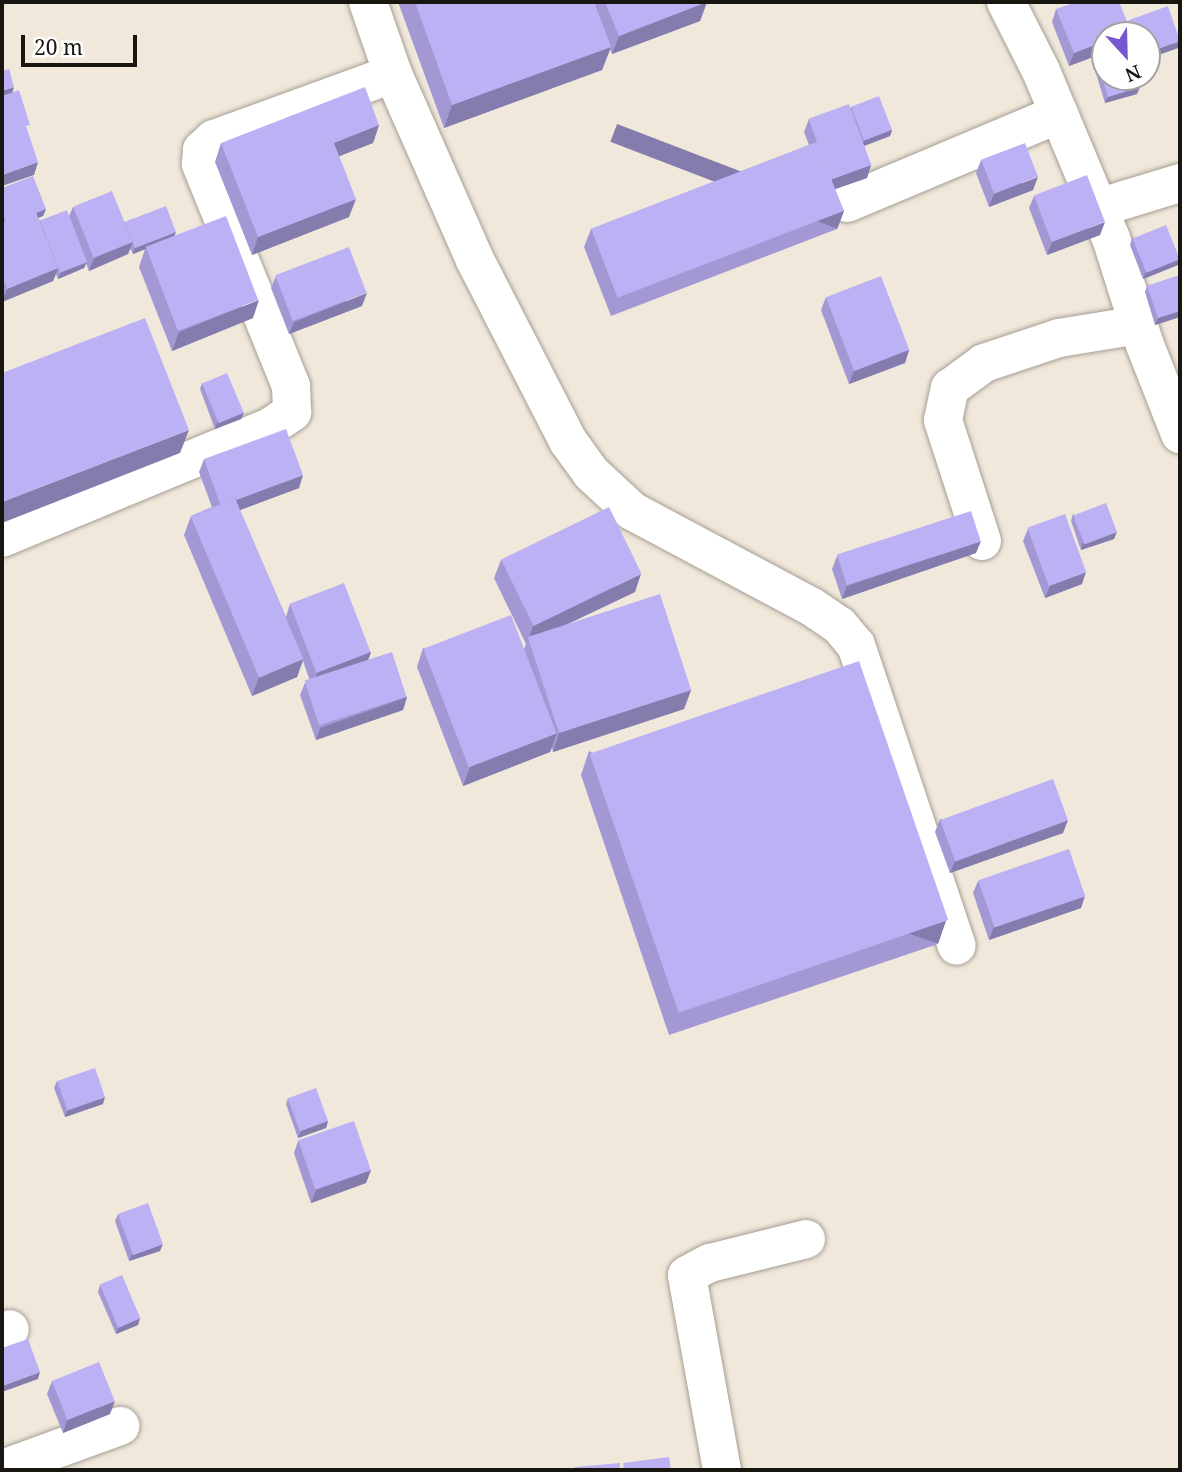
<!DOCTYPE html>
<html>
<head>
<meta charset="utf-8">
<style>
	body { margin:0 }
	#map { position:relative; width:1182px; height:1472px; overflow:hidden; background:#f0e8db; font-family:"Noto Serif",serif }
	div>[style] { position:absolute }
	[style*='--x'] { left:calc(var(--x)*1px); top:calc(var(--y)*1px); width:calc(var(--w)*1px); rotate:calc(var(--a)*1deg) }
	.roads { filter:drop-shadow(0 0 2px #a69e92) drop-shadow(0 0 2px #a69e92) }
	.minor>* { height:38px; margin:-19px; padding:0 19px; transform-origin:19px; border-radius:19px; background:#fff }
	.wall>* { inset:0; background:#a398d4 }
	.shaded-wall>* { inset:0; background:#847cac; transform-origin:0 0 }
	.building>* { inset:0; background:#bdb1f6; transform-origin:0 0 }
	span { translate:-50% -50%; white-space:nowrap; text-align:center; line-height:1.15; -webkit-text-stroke:6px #fff; paint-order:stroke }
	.frame { position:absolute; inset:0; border:4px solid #191612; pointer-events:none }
	.north { position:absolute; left:1091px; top:21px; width:70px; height:70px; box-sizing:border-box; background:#fff; border:2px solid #a3a2a0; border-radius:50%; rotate:158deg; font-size:19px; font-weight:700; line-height:28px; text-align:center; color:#191612 }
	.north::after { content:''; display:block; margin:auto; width:24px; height:32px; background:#7756d0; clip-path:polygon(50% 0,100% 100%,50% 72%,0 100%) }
	.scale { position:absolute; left:21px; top:35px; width:116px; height:32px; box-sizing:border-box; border:4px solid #191612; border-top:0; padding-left:9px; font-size:21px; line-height:24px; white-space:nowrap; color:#191612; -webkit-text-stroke:5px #fff; paint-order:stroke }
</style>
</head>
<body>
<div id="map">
	<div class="roads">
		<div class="minor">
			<div style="--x:368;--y:2;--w:76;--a:70.9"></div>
			<div style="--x:393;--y:74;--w:201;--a:66.2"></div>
			<div style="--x:474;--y:258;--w:206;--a:62.8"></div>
			<div style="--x:568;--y:441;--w:39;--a:54"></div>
			<div style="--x:591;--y:473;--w:56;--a:42.8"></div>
			<div style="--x:632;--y:511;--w:204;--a:28.1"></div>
			<div style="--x:812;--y:607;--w:32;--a:34"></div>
			<div style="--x:839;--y:625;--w:26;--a:50"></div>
			<div style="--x:856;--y:645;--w:317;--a:71.5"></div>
			<div style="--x:1006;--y:2;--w:77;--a:63.1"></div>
			<div style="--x:1041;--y:71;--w:181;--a:67.3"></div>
			<div style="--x:1111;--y:238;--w:112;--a:72.4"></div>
			<div style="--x:1145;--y:345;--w:96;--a:68.5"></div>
			<div style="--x:847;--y:203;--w:230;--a:-22.8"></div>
			<div style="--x:1098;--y:208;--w:86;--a:-17"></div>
			<div style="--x:2;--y:538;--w:290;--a:-22.5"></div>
			<div style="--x:270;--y:427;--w:27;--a:-34"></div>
			<div style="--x:292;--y:412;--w:26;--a:-92"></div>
			<div style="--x:291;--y:386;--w:240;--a:-112.1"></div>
			<div style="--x:201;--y:164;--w:14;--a:-86"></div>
			<div style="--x:202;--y:150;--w:16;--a:-43"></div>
			<div style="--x:214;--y:139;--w:190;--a:-20"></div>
			<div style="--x:982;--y:541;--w:127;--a:-107.9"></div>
			<div style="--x:943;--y:420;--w:33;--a:-78"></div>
			<div style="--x:950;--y:388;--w:42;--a:-36.3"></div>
			<div style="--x:984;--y:363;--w:79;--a:-18.4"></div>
			<div style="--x:1059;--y:338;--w:81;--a:-9.2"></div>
			<div style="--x:2;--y:1334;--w:9;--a:-32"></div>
			<div style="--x:2;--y:1469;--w:126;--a:-20"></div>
			<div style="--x:722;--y:1470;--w:198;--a:-100.2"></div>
			<div style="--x:687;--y:1275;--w:26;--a:-28"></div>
			<div style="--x:710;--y:1263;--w:99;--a:-14"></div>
		</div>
	</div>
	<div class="wall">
		<div style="clip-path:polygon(398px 2px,707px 2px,700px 21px,612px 54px,610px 49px,602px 70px,444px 128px)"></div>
		<div style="clip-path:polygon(1056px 9px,1128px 23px,1129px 20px,1178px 48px,1147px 59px,1147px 35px,1105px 35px,1137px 94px,1105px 103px,1092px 60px,1093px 57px,1069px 66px,1052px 22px)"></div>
		<div style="clip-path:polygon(851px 107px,892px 130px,890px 136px,864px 146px,871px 165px,867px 178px,835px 189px,844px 211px,837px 229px,611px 316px,584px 247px,591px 229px,809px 145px,804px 132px,809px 119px,850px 109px)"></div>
		<div style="clip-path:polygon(379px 125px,373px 143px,339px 156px,349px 217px,252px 255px,215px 162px,221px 143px)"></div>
		<div style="clip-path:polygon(981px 160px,1033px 190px,989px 207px,976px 173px)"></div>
		<div style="clip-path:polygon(2px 188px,46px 209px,43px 216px,38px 218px,40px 221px,69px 216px,73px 207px,125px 222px,176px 232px,174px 237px,253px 318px,172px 351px,139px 267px,145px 249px,133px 254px,130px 248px,128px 254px,89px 271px,86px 263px,84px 268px,58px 279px,56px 274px,53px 281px,2px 302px)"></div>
		<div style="clip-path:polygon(1034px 196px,1100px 235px,1047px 255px,1029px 208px)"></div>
		<div style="clip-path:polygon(1132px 238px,1180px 259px,1178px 265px,1143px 279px,1130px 245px)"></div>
		<div style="clip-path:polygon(1180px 275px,1180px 317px,1155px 325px,1145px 292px,1147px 286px)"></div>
		<div style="clip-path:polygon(276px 276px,362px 306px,289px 334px,271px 288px)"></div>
		<div style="clip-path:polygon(826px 297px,909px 350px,905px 363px,849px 384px,821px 310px)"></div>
		<div style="clip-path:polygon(202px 383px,244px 413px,241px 419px,215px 429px,200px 389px)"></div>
		<div style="clip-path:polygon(204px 459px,299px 488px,240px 510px,286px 617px,290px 604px,371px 652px,368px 661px,407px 697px,403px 710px,316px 740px,300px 695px,305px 683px,310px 681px,303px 661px,297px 677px,252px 696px,184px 535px,191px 516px,212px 507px,199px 472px)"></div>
		<div style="clip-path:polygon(1073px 514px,1114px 539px,1081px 550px,1071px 521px)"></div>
		<div style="clip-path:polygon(1028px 529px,1082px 584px,1045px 598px,1023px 541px)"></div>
		<div style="clip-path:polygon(976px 553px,842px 599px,832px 569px,837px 556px)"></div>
		<div style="clip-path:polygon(501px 560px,635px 592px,567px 624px,691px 690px,684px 709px,553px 752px,552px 748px,550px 752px,463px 786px,417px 667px,423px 648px,524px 649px,526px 644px,494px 578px)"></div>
		<div style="clip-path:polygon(589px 751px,938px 944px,669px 1035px,581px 775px)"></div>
		<div style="clip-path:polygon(940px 819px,1063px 833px,950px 873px,935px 832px)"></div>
		<div style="clip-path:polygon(978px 881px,1081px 908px,989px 940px,973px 893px)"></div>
		<div style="clip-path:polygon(57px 1081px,103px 1104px,65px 1117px,54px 1088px)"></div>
		<div style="clip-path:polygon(288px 1098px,328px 1121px,326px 1128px,298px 1138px,286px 1104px)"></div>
		<div style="clip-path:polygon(298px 1141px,371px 1170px,366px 1183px,311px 1203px,294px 1153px)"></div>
		<div style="clip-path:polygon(118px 1214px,160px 1251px,129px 1261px,115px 1221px)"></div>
		<div style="clip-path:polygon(100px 1285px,140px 1318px,138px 1325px,116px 1334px,98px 1292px)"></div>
		<div style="clip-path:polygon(52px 1381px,110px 1414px,63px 1433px,47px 1394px)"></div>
	</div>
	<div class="shaded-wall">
		<div style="clip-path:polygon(707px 2px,700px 21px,612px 54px,619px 36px)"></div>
		<div style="clip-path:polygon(1105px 41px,1105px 52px,1095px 54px,1093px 57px,1069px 66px,1074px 53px)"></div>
		<div style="clip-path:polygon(1180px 41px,1178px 48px,1147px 59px,1147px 53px)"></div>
		<div style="clip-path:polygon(611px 47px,602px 70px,444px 128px,452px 105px)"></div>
		<div style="clip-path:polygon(14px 87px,12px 94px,2px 97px,2px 91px)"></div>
		<div style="clip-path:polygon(1140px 87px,1137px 94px,1105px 103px,1108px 97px)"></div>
		<div style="clip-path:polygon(379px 125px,373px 143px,327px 161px,334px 143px)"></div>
		<div style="clip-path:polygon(892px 130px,890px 136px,861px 147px,864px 141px)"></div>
		<div style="clip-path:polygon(38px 162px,34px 175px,2px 186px,2px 175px)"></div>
		<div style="clip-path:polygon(871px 165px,867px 178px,827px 192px,832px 179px)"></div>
		<div style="clip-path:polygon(1038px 177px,1033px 190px,989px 207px,994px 194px)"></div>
		<div style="clip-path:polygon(356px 199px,349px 217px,252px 255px,258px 237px)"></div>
		<div style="clip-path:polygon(46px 209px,43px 216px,4px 231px,7px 224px)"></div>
		<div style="left:844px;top:211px;width:19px;height:243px;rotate:111deg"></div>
		<div style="clip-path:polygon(1105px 222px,1100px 235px,1047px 255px,1052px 242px)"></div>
		<div style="clip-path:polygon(176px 232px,173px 238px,133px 254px,135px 248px)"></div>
		<div style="clip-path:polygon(133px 242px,128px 254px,89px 271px,94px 258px)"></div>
		<div style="clip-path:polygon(1180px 259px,1178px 265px,1143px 279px,1146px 272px)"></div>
		<div style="clip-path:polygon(87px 262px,84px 268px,58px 279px,61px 272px)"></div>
		<div style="clip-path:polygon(58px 268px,53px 281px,2px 302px,7px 289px)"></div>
		<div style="clip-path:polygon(367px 293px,362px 306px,289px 334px,294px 322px)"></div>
		<div style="clip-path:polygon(259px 300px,253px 318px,172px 351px,179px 332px)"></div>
		<div style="clip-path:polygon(1180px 311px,1180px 317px,1155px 325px,1158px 318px)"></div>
		<div style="clip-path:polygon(909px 350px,905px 363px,849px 384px,854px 371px)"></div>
		<div style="clip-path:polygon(244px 413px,241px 419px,215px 429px,217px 423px)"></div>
		<div style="clip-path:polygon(189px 430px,180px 453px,2px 523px,2px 502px)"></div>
		<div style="clip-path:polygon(303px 475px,299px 488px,216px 519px,221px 506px)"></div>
		<div style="clip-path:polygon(1117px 532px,1114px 539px,1081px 550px,1083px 543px)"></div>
		<div style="clip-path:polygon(981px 541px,976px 553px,842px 599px,847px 586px)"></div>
		<div style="clip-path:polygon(1086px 572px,1082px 584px,1045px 598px,1050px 586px)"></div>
		<div style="clip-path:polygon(641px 574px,635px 592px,530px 642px,529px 638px,533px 626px)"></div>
		<div style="clip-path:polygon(371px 652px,366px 665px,312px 686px,317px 673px)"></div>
		<div style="clip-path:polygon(303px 659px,297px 677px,252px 696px,259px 677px)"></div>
		<div style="clip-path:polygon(691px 690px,684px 709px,553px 752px,559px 733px)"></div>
		<div style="clip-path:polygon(407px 697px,403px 710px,316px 740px,320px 728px)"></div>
		<div style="clip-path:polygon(557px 733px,550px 752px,463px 786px,470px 767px)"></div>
		<div style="clip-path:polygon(1068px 820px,1063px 833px,950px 873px,955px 861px)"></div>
		<div style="clip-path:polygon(1085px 896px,1081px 908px,989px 940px,994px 927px)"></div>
		<div style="left:946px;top:921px;width:24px;height:284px;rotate:109deg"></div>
		<div style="clip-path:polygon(105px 1097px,103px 1104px,65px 1117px,67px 1111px)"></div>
		<div style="clip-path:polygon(328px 1121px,326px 1128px,298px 1138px,301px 1131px)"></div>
		<div style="clip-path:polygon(371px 1170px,366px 1183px,311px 1203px,316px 1190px)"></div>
		<div style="clip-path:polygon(163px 1244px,160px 1251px,129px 1261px,132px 1255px)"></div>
		<div style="clip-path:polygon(140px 1318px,138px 1325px,116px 1334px,118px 1328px)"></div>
		<div style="clip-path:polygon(40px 1372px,38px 1379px,2px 1392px,2px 1386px)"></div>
		<div style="clip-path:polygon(115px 1401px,110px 1414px,63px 1433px,67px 1420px)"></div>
	</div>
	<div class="building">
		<div style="clip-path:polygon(415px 2px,594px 2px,611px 47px,452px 105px)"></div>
		<div style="clip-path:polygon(605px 2px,707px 2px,619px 36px)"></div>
		<div style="clip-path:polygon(1076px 2px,1119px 2px,1131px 31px,1122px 35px,1105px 35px,1105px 41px,1074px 53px,1056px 9px)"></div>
		<div style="clip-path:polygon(1168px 6px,1180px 41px,1147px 53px,1147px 35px,1134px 35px,1129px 20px)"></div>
		<div style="clip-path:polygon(1105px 50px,1105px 77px,1137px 77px,1140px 87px,1108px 97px,1095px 54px)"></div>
		<div style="clip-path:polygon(9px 69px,14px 87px,2px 91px,2px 71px)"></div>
		<div style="clip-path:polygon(365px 87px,379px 125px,334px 143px,356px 199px,258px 237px,221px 143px)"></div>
		<div style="clip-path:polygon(19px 90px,30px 125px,2px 134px,2px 96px)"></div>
		<div style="left:879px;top:96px;width:36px;height:30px;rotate:69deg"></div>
		<div style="left:849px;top:104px;width:65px;height:43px;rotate:70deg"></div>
		<div style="clip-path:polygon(26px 126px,38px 162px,2px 175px,2px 134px)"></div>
		<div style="left:817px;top:142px;width:74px;height:242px;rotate:69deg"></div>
		<div style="left:1025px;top:143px;width:36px;height:47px;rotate:69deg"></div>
		<div style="left:1087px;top:175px;width:50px;height:57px;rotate:69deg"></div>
		<div style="clip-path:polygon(33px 176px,46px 209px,36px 213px,35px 210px,6px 222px,2px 212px,2px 188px)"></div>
		<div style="left:112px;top:191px;width:55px;height:42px;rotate:68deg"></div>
		<div style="left:166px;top:206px;width:28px;height:44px;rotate:69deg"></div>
		<div style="clip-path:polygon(35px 210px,58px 268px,7px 289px,2px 277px,2px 223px)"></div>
		<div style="left:67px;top:210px;width:56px;height:29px;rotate:69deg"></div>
		<div style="left:226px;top:216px;width:90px;height:86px;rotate:69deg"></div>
		<div style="left:1166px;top:225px;width:37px;height:36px;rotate:68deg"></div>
		<div style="left:349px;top:247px;width:49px;height:79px;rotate:69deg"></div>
		<div style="clip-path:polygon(1180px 275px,1180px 311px,1158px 318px,1147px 286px)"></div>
		<div style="left:881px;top:276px;width:79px;height:59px;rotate:69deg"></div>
		<div style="clip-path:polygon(145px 318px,189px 430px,2px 502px,2px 373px)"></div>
		<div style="left:227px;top:373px;width:43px;height:27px;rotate:67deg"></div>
		<div style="clip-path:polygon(286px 429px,303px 475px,236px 500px,235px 498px,220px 504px,204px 459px)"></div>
		<div style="left:235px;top:498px;width:175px;height:48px;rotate:67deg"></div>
		<div style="left:1106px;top:503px;width:31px;height:35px;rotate:69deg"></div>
		<div style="left:609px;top:507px;width:74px;height:120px;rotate:64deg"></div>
		<div style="left:971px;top:511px;width:32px;height:141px;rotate:72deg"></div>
		<div style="left:1065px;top:514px;width:62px;height:40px;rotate:70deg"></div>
		<div style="left:344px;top:583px;width:74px;height:58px;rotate:69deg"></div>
		<div style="left:660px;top:594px;width:101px;height:139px;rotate:72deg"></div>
		<div style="left:511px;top:615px;width:127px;height:94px;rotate:69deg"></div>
		<div style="left:392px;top:652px;width:47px;height:92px;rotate:72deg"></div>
		<div style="left:859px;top:661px;width:274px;height:285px;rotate:71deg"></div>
		<div style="left:1053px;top:779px;width:44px;height:120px;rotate:70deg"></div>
		<div style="left:1069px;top:849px;width:50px;height:96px;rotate:71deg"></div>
		<div style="left:95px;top:1068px;width:31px;height:40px;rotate:71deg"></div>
		<div style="left:316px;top:1088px;width:35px;height:30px;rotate:70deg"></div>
		<div style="left:354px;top:1121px;width:52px;height:59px;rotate:71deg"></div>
		<div style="left:148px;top:1203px;width:44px;height:32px;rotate:70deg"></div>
		<div style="left:122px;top:1275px;width:47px;height:24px;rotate:67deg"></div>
		<div style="clip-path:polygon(28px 1339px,40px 1372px,2px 1386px,2px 1348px)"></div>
		<div style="left:99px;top:1362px;width:42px;height:51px;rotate:68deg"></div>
		<div style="clip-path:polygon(669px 1457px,671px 1470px,624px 1470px,623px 1463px)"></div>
		<div style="clip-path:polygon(620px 1463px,620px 1470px,575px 1470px,575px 1467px)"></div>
	</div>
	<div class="frame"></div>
	<div class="north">N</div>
	<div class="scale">20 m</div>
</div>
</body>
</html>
